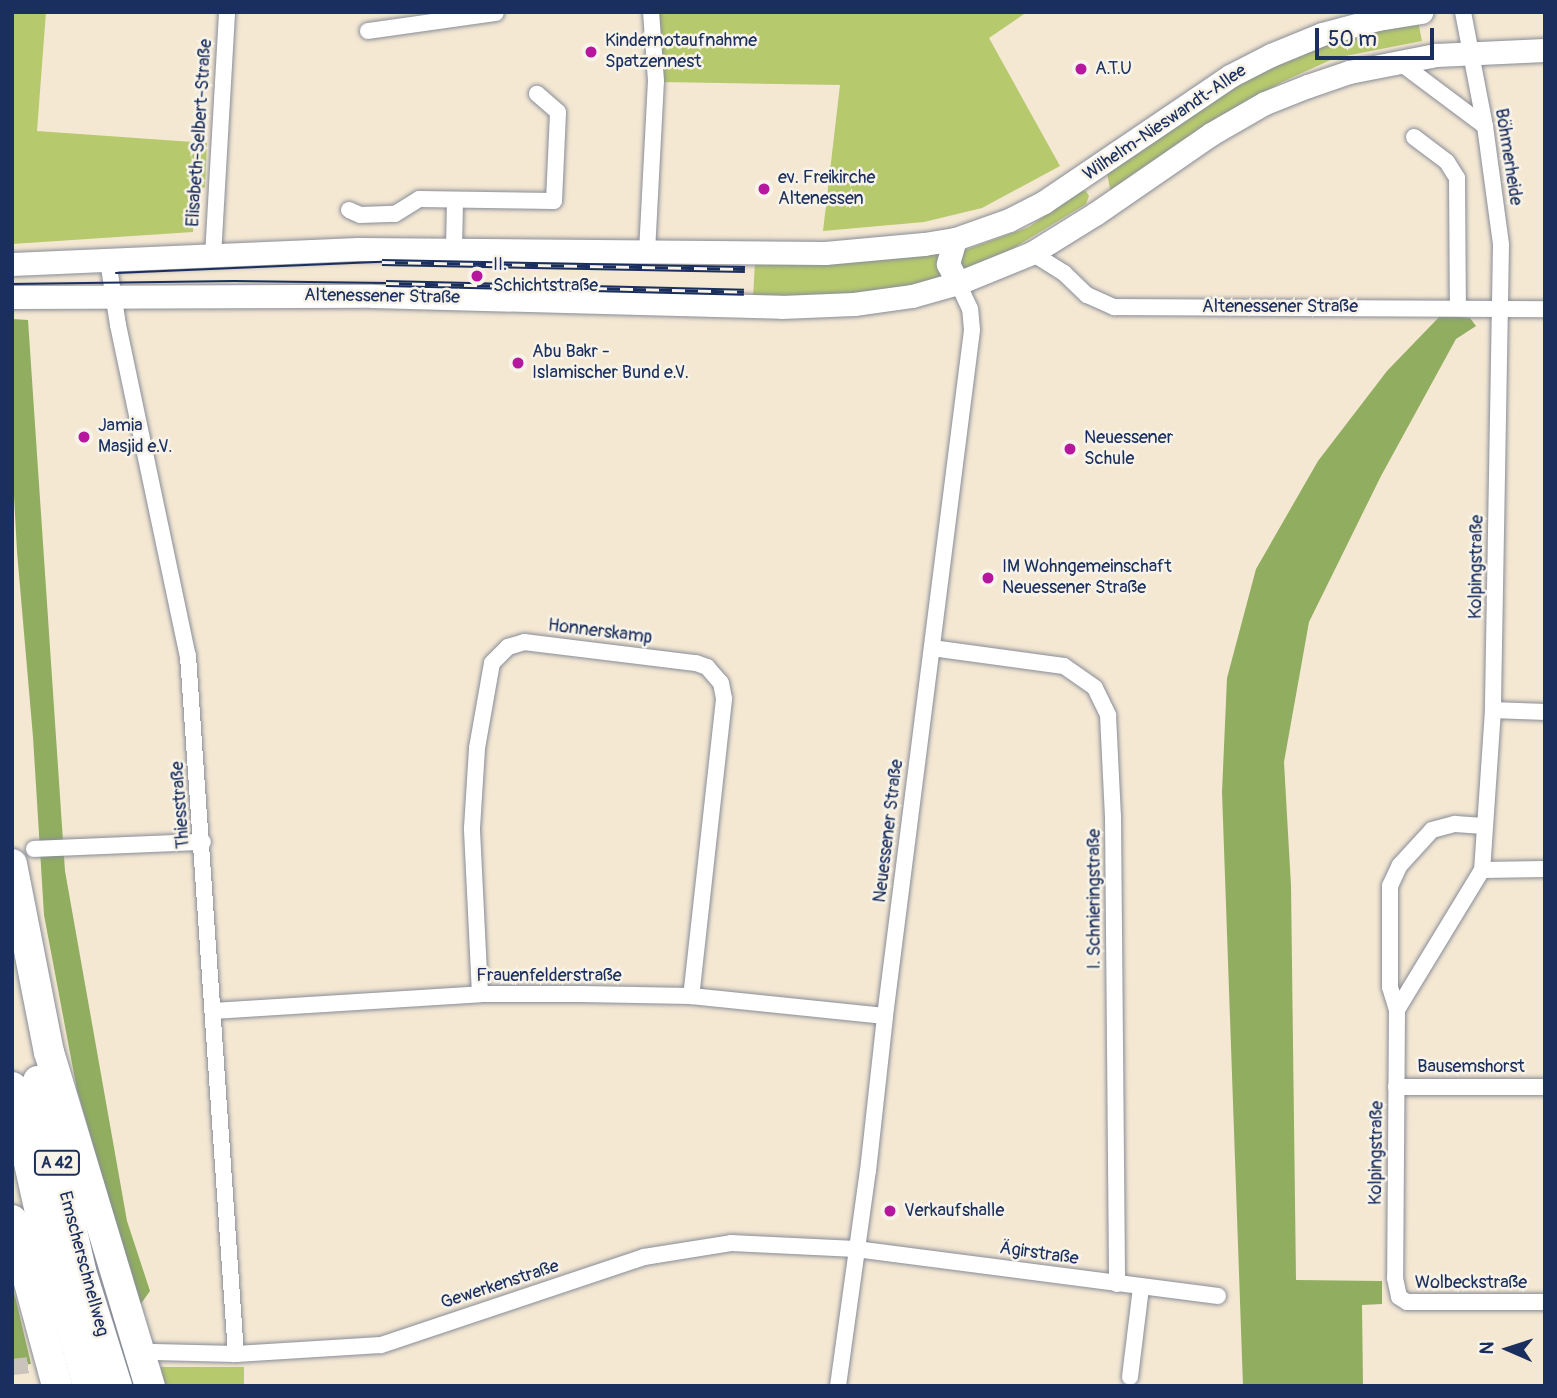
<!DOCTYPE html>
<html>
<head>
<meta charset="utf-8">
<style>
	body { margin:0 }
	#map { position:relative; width:1557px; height:1398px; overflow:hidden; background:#f4e8d3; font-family:Pangolin,sans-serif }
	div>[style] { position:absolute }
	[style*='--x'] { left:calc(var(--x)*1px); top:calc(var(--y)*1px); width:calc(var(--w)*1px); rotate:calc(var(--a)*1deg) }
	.green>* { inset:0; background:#b7c96d; transform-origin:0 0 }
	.forest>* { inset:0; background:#91ad60 }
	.street-tunnel>* { height:16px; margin-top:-8px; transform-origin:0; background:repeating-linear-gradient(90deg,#c9c3bc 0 16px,transparent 0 24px) }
	.roads { filter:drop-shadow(0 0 2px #888c98) drop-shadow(0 0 2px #888c98) }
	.street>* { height:16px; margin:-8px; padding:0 8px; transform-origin:8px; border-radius:8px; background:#fff }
	.secondary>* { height:23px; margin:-11.5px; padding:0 11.5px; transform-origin:11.5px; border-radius:11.5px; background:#fff }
	.highway>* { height:30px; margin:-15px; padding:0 15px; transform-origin:15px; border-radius:15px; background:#fff }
	.tram>* { height:2px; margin:-1px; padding:0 1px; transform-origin:1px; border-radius:1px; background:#1b2f5e }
	.rail>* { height:7px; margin-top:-3.5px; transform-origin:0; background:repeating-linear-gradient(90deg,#f7f3e8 0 13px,#1b2f5e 0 26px); box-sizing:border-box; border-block:2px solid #1b2f5e }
	.dots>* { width:19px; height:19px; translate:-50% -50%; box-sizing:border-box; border:4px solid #f7f3e8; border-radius:50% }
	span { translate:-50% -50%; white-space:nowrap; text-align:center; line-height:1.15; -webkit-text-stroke:5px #f7f3e8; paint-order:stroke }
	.shield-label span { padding:2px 5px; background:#f7f3e8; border:2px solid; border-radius:5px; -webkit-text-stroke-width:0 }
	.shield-label { font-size:16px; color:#1b2f5e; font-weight:700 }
	.poi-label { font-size:18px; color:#1b2f5e }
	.left { translate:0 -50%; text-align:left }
	.street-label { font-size:18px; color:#1b2f5e }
	.frame { position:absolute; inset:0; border:14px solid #1b2f5e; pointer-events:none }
	.north { position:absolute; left:1473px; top:1314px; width:70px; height:70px; -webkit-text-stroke:5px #f7f3e8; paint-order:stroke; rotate:273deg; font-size:19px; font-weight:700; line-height:28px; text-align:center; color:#1b2f5e }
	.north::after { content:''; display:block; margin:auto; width:24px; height:32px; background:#1b2f5e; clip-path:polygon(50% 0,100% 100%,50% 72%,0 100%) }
	.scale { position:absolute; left:1315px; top:28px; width:119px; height:32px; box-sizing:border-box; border:4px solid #1b2f5e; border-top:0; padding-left:9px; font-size:21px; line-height:24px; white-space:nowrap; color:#1b2f5e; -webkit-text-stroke:5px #f7f3e8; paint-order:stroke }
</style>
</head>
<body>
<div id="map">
	<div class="green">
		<div style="clip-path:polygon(12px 12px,46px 12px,37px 131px,207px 143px,205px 187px,195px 192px,193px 232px,12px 244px)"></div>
		<div style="clip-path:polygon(659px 12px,1027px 12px,989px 38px,1060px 166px,982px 208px,924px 222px,823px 231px,840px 85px,661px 82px)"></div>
		<div style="clip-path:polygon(1418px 21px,1422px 41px,1335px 58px,1282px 82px,1207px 126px,1111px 194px,1107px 173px,1233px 85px,1318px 44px)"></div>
		<div style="clip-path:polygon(1086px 191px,1089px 196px,1086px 204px,997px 258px,968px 271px,960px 269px,960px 252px,1029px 227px,1078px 192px)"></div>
		<div style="clip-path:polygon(937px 250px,938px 266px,943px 278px,906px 288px,853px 296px,753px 298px,755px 262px)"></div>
		<div style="left:161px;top:1367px;width:83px;height:21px"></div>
	</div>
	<div class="forest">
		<div style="clip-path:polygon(1441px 315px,1470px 318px,1476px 326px,1456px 339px,1381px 476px,1309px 622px,1284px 762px,1291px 886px,1296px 1280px,1382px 1281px,1382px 1304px,1362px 1305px,1363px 1386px,1243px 1386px,1222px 792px,1227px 678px,1256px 569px,1318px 461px,1387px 371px)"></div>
		<div style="clip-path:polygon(12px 319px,28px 320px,65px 871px,127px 1221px,150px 1291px,140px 1305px,77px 1090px,44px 915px,33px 737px,17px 552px,12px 458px)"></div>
		<div style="clip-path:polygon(12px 1286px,16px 1300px,31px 1364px,12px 1366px)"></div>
	</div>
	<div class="street-tunnel">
		<div style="--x:12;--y:1367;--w:46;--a:-6.2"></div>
	</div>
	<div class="roads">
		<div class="street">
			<div style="--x:1463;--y:12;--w:116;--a:79.1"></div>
			<div style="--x:1485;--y:126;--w:120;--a:82.3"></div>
			<div style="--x:1501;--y:245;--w:465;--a:91"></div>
			<div style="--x:1493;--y:710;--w:160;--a:93.9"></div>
			<div style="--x:1482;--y:870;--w:164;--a:121.3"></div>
			<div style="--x:1397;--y:1010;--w:268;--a:90.4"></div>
			<div style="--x:1395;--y:1278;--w:19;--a:78"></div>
			<div style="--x:1399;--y:1297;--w:9;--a:32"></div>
			<div style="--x:1407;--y:1302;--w:138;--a:0"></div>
			<div style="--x:368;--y:31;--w:129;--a:-8"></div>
			<div style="--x:1398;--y:61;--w:109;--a:36.8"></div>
			<div style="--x:1414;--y:137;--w:41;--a:37.1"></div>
			<div style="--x:1447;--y:162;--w:19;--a:58"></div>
			<div style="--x:1457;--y:178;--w:130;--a:89.6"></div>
			<div style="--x:349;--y:210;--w:12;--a:24"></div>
			<div style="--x:360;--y:215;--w:35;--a:-2"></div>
			<div style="--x:395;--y:214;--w:28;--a:-32"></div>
			<div style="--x:419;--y:199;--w:135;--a:0.8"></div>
			<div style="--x:554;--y:201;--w:89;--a:-87.4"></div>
			<div style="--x:558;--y:112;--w:28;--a:-139"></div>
			<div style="--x:454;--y:249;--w:49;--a:-88.8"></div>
			<div style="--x:647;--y:252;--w:171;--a:-87"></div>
			<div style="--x:656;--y:81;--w:69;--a:-94.1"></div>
			<div style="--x:1032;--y:253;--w:38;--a:32"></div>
			<div style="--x:1064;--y:273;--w:32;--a:44"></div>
			<div style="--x:1087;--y:295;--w:30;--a:24"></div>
			<div style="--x:1114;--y:307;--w:431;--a:0.3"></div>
			<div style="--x:213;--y:256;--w:244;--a:-86.7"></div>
			<div style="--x:108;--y:261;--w:65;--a:81.1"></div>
			<div style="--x:118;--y:325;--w:338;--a:78.1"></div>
			<div style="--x:188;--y:656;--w:700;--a:86.07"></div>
			<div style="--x:932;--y:648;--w:133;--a:7.8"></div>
			<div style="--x:1064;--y:666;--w:38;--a:35"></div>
			<div style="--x:1095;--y:688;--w:30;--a:64"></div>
			<div style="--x:1108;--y:715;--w:101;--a:87.2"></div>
			<div style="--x:1113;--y:816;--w:468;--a:89.5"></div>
			<div style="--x:1493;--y:710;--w:52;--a:2.2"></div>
			<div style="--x:34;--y:849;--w:169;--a:-2.4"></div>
			<div style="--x:1482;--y:870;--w:63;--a:-0.9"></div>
			<div style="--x:480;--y:994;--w:166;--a:-92.8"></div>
			<div style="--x:472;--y:828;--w:80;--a:-86.4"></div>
			<div style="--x:477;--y:748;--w:86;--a:-80"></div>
			<div style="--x:492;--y:663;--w:23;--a:-45"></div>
			<div style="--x:508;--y:647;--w:17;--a:-17"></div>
			<div style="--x:524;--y:642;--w:173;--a:7"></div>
			<div style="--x:696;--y:663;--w:12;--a:20"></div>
			<div style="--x:707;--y:667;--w:21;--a:49"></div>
			<div style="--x:721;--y:683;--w:16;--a:79"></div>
			<div style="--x:724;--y:699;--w:299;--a:96.3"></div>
			<div style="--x:1397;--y:1010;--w:24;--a:-107"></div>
			<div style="--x:1390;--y:987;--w:101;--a:-90"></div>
			<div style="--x:1390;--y:886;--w:23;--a:-65"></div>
			<div style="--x:1400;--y:865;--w:47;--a:-47.6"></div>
			<div style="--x:1432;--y:830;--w:24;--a:-15"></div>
			<div style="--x:1455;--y:824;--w:29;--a:4"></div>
			<div style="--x:213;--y:1011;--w:268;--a:-3.6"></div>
			<div style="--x:480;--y:994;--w:101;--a:0"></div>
			<div style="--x:581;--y:994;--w:110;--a:1"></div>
			<div style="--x:691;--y:996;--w:195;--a:5.9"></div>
			<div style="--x:1396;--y:1087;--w:149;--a:0"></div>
			<div style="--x:154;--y:1352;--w:82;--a:1.4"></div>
			<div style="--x:236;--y:1354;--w:145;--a:-3.6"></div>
			<div style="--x:381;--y:1345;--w:277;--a:-18.5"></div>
			<div style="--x:644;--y:1257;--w:88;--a:-9.1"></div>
			<div style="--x:731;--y:1243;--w:125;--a:2.7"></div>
			<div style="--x:856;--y:1249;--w:365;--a:7.4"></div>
			<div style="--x:1130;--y:1377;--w:91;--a:-83"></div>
			<div style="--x:838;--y:1386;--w:217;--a:-82.1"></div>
			<div style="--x:868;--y:1171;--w:156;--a:-83.7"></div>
			<div style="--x:885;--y:1016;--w:691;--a:-82.77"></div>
			<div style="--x:972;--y:330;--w:21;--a:-95"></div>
			<div style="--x:970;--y:309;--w:29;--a:-115"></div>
		</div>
		<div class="secondary">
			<div style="--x:955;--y:239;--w:26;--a:106"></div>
			<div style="--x:948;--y:264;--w:21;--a:62"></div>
			<div style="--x:12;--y:264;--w:346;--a:-2.5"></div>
			<div style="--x:358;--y:249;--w:467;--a:0.5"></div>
			<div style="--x:825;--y:253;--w:99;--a:-5.2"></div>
			<div style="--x:924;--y:244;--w:31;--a:-9"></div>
			<div style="--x:955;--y:239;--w:57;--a:-19.4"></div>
			<div style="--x:1009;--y:220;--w:39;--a:-27"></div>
			<div style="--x:1044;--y:202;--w:225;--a:-34.1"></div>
			<div style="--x:1230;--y:76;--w:46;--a:-27.1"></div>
			<div style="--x:1271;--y:55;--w:55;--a:-22.4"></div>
			<div style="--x:1322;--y:34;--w:58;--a:-15"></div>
			<div style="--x:1378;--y:19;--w:44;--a:-9.2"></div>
			<div style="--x:12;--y:297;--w:361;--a:-0.2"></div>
			<div style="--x:373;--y:296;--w:408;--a:1.5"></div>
			<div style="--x:781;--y:307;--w:73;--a:-2.4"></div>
			<div style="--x:854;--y:304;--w:59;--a:-7.9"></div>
			<div style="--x:912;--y:296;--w:48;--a:-15.8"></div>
			<div style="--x:958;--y:283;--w:80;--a:-22.1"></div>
			<div style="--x:1032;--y:253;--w:74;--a:-31.8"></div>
			<div style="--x:1095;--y:214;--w:141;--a:-34.6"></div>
			<div style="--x:1211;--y:134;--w:62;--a:-29.9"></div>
			<div style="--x:1265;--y:103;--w:46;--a:-21.6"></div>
			<div style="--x:1308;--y:86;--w:43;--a:-18.9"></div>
			<div style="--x:1349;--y:72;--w:89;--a:-11.1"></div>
			<div style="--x:1436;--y:55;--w:109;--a:-2.6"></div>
		</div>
		<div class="highway">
			<div style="--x:12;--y:864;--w:192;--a:78.9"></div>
			<div style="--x:49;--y:1052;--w:349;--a:73.2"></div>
			<div style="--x:38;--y:1081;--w:195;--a:77.2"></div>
			<div style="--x:81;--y:1271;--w:121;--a:72.6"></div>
			<div style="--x:12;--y:1087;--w:128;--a:77.4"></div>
			<div style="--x:40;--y:1212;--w:180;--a:74.6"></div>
			<div style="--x:12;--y:1220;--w:172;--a:74.8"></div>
		</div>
	</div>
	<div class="tram">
		<div style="--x:116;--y:273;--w:266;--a:-2.4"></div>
		<div style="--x:12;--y:284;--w:222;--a:-0.8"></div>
		<div style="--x:234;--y:281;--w:152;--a:0.8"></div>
	</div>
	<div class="rail">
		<div style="--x:382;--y:262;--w:363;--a:1.1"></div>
		<div style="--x:386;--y:283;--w:358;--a:1.4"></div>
	</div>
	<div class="dots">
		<div style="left:591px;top:52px;background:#b5179e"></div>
		<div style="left:1081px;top:69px;background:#b5179e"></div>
		<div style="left:764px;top:189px;background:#b5179e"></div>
		<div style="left:477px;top:276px;background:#b5179e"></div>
		<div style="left:518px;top:363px;background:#b5179e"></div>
		<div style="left:84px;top:437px;background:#b5179e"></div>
		<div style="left:1070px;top:449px;background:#b5179e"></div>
		<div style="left:988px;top:578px;background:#b5179e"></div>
		<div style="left:890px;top:1211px;background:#b5179e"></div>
	</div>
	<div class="shield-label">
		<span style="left:57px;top:1163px">A 42</span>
	</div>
	<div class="poi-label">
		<span class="left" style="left:605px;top:52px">Kindernotaufnahme<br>Spatzennest</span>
		<span class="left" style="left:1095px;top:69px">A.T.U</span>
		<span class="left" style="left:778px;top:189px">ev. Freikirche<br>Altenessen</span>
		<span class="left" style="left:493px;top:276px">II.<br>Schichtstraße</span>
		<span class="left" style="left:532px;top:363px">Abu Bakr -<br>Islamischer Bund e.V.</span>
		<span class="left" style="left:98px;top:437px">Jamia<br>Masjid e.V.</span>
		<span class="left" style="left:1084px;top:449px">Neuessener<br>Schule</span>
		<span class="left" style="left:1002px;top:578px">IM Wohngemeinschaft<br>Neuessener Straße</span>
		<span class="left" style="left:904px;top:1211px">Verkaufshalle</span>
	</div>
	<div class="street-label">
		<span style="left:1165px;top:123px;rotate:-34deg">Wilhelm-Nieswandt-Allee</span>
		<span style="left:200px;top:133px;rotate:-86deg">Elisabeth-Selbert-Straße</span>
		<span style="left:1508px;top:157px;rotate:81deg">Böhmerheide</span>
		<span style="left:382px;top:297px;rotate:1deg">Altenessener Straße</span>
		<span style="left:1280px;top:307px">Altenessener Straße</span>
		<span style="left:1477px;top:567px;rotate:-89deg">Kolpingstraße</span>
		<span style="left:600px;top:632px;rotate:7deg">Honnerskamp</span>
		<span style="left:181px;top:805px;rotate:-94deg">Thiesstraße</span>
		<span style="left:889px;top:831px;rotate:-83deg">Neuessener Straße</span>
		<span style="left:1095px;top:899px;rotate:-90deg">I. Schnieringstraße</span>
		<span style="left:549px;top:976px">Frauenfelderstraße</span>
		<span style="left:1471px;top:1067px">Bausemshorst</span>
		<span style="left:1377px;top:1153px;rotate:-89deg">Kolpingstraße</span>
		<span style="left:1039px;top:1254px;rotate:8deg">Ägirstraße</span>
		<span style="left:83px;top:1264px;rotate:75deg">Emscherschnellweg</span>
		<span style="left:1471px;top:1283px">Wolbeckstraße</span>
		<span style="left:500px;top:1285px;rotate:-18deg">Gewerkenstraße</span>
	</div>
	<div class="frame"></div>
	<div class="north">N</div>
	<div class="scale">50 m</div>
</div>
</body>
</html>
